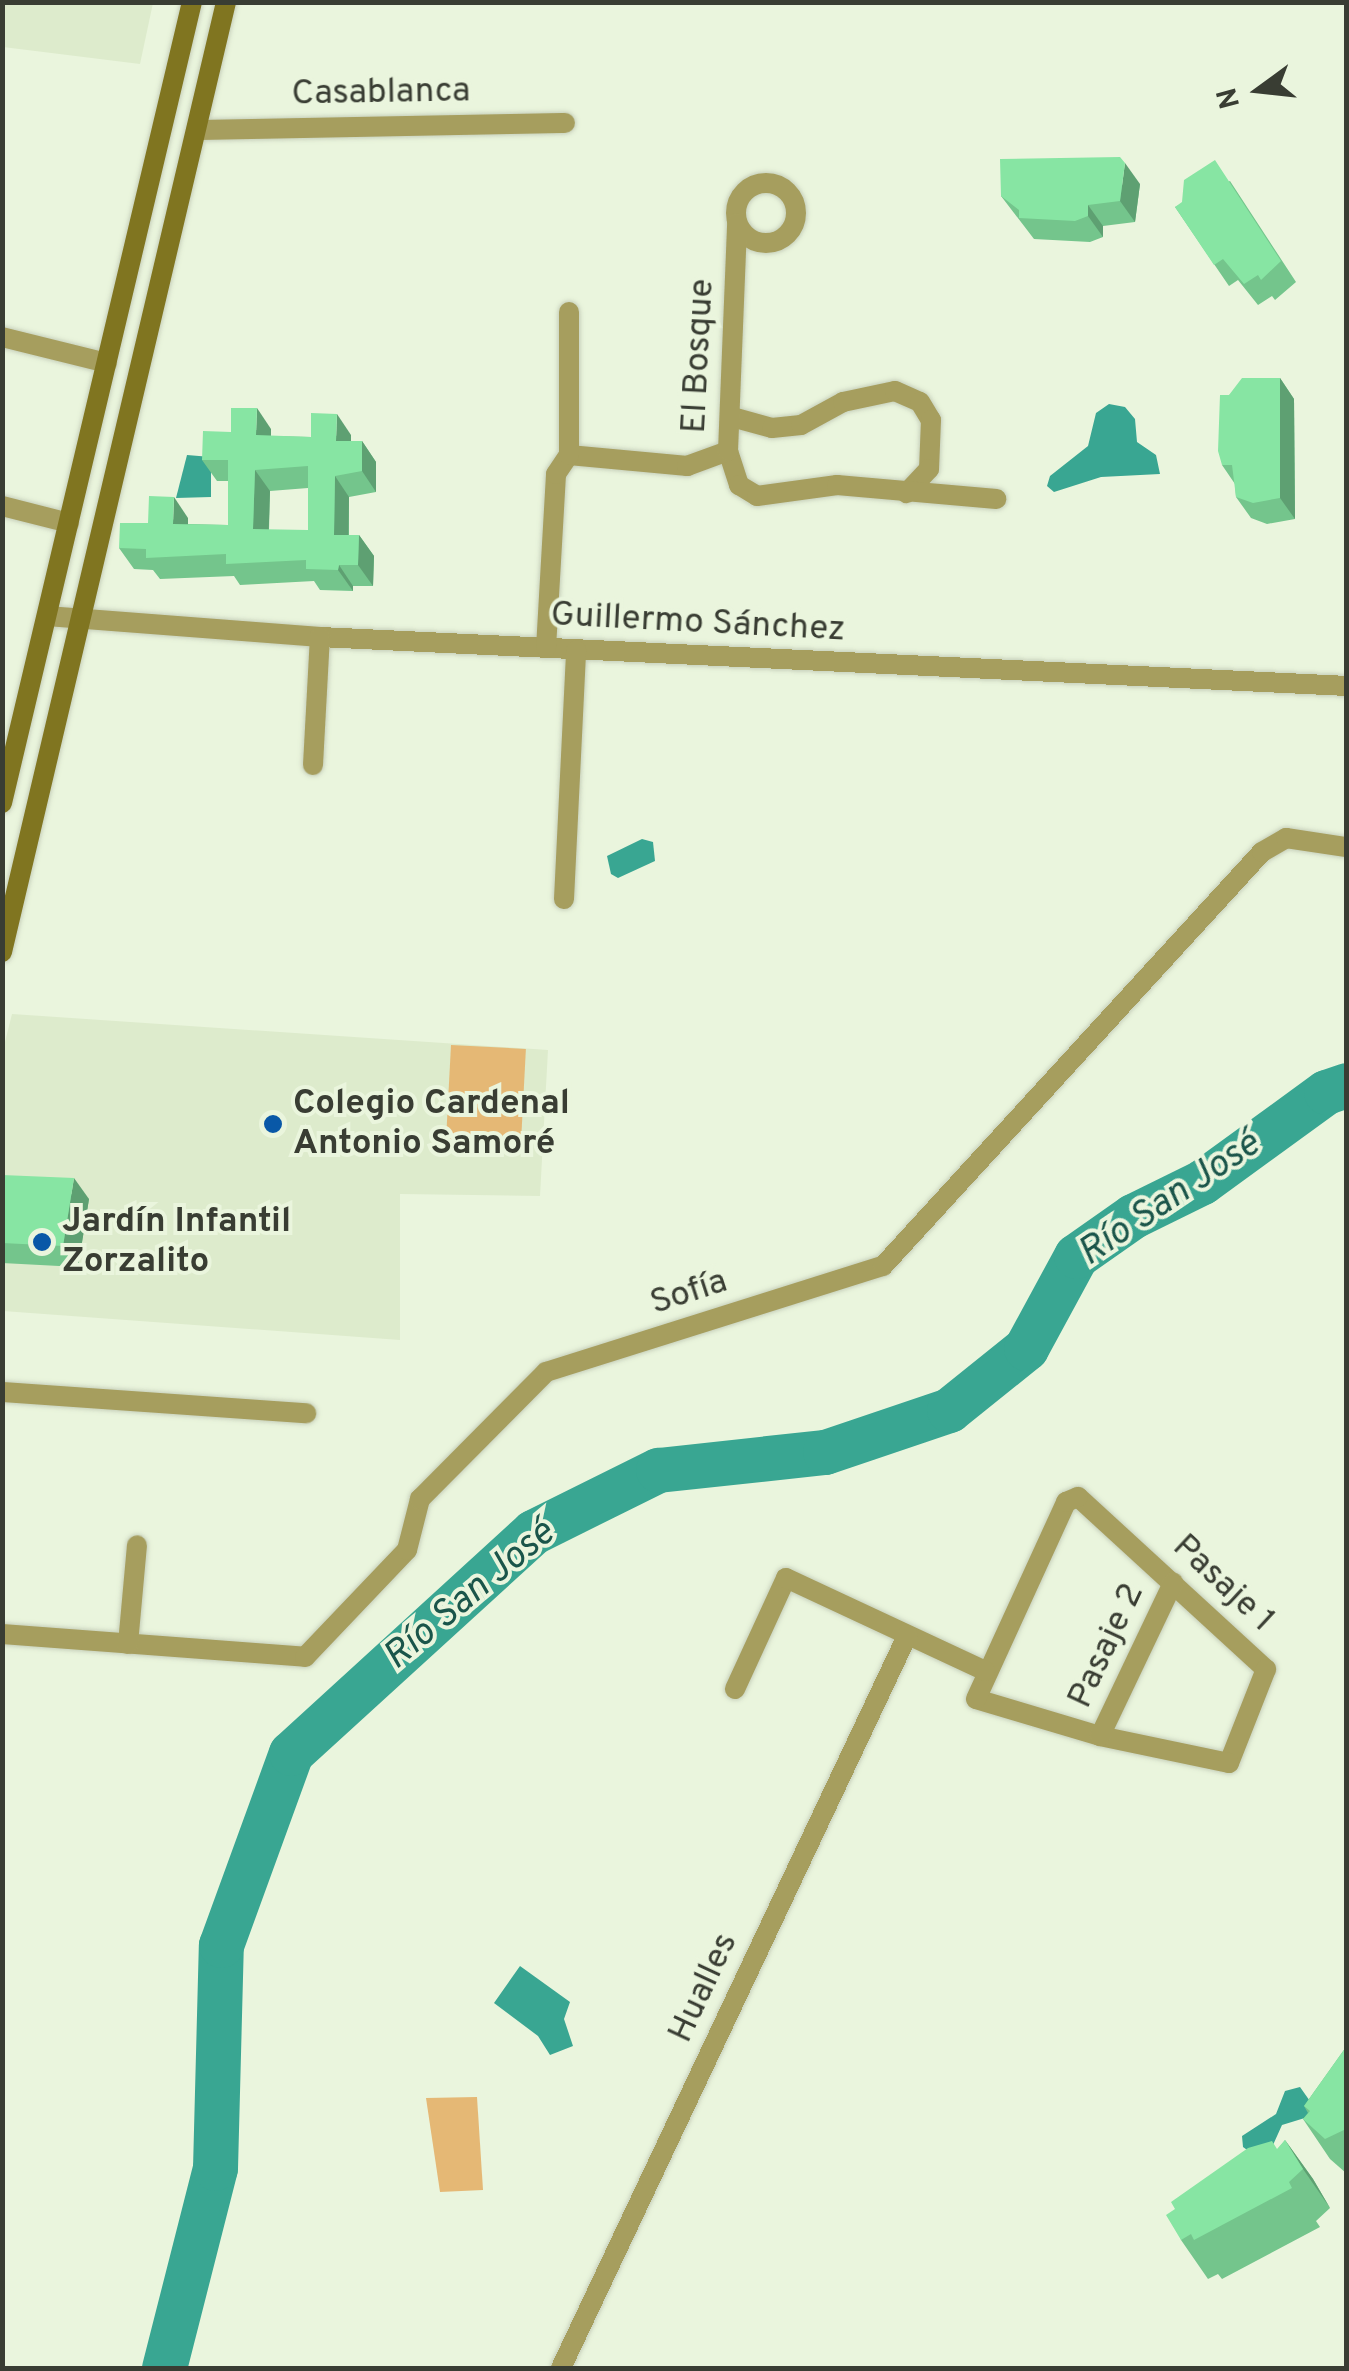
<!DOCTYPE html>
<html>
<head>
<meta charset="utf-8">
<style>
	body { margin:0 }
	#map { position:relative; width:1349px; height:2371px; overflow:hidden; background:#eaf5dd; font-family:Overpass,sans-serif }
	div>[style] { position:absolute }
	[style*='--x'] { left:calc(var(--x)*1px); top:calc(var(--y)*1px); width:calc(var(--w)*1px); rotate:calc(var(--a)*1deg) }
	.built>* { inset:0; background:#ddebcc }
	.green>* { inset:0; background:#e5b875; transform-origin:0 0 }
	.water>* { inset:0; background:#39a692 }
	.river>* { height:45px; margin:-22.5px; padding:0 22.5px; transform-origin:22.5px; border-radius:22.5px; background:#39a692 }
	.roads { filter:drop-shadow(0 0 2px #c7d0bb) drop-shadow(0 0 2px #c7d0bb) }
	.street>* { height:20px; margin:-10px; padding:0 10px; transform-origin:10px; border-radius:10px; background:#a69e5e }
	.street>.ring { margin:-10px; padding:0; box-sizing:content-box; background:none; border:20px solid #a69e5e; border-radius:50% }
	.secondary>* { height:20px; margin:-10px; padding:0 10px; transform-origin:10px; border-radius:10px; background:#807520 }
	.wall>* { inset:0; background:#74c58c }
	.shaded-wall>* { inset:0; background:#5ea072 }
	.building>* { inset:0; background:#87e5a3 }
	.dots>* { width:28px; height:28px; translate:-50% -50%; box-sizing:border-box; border:5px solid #eaf5dd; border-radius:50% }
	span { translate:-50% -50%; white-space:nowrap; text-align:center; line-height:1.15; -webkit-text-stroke:8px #eaf5dd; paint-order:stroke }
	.street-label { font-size:35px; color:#393d33 }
	.poi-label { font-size:35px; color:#393d33; font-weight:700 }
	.left { translate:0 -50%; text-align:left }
	.water-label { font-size:38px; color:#1a554a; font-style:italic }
	.frame { position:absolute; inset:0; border:5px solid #393d33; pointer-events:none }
	.north { position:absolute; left:1209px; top:40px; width:100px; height:100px; -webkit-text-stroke:8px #eaf5dd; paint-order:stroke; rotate:255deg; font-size:28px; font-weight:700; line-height:40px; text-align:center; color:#393d33 }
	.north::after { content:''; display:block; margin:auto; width:35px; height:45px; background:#393d33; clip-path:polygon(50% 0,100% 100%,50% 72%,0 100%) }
</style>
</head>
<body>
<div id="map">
	<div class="built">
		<div style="clip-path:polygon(3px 2px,153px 3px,140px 64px,3px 47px)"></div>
		<div style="clip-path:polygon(12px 1014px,548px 1050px,540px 1196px,400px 1194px,400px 1340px,3px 1311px,2px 1054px)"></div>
	</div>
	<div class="green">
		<div style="left:451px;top:1045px;width:75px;height:99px;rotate:3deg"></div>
		<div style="clip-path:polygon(477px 2097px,483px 2190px,440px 2192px,426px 2098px)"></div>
	</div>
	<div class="water">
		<div style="clip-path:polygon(1109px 404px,1125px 407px,1135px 419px,1137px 442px,1156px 455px,1160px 474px,1101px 477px,1054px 492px,1047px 486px,1050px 476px,1088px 446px,1096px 413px)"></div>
		<div style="clip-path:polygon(187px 455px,211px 457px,211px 497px,176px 498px)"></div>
		<div style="clip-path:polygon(642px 839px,653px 842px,655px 861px,618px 878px,611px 874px,607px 856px)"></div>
		<div style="clip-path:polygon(520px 1966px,570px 2002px,564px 2019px,573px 2046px,550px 2055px,538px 2036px,494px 2003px)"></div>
		<div style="clip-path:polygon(1300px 2087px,1312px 2104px,1308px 2117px,1282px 2125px,1273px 2145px,1250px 2152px,1243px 2147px,1242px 2136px,1276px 2114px,1285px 2091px)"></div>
	</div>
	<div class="river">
		<div style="--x:164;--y:2368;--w:206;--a:-75.7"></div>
		<div style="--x:215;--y:2168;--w:223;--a:-88.5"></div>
		<div style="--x:221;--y:1945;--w:204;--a:-70"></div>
		<div style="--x:291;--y:1753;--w:328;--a:-42.4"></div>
		<div style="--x:533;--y:1532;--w:140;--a:-26.4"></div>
		<div style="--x:658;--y:1470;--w:168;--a:-6.2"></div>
		<div style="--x:825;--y:1452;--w:131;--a:-18.7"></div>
		<div style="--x:949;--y:1410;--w:99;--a:-38.8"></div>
		<div style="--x:1026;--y:1348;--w:105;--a:-61.5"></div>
		<div style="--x:1076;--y:1256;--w:70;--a:-35.1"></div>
		<div style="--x:1133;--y:1216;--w:77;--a:-26.2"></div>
		<div style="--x:1202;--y:1182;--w:153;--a:-36"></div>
		<div style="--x:1326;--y:1092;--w:21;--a:-19"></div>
	</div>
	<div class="roads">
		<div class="street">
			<div style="--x:197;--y:130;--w:368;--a:-1.1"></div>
			<div class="ring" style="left:736px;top:183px;width:40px;height:40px"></div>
			<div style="--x:2;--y:337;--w:108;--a:13.9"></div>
			<div style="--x:732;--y:417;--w:41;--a:15.4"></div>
			<div style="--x:772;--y:428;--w:29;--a:-6"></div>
			<div style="--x:801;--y:425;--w:48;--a:-28.7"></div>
			<div style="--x:843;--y:402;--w:53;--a:-11.9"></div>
			<div style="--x:895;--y:391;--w:27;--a:24"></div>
			<div style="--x:920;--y:402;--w:21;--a:59"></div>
			<div style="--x:931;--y:420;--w:49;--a:92.3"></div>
			<div style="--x:929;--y:469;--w:33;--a:133"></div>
			<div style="--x:728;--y:451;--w:36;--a:72"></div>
			<div style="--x:739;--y:485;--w:21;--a:31"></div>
			<div style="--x:757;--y:496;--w:81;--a:-7.8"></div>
			<div style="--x:837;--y:485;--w:160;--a:5"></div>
			<div style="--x:569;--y:455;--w:119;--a:5.3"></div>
			<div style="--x:687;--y:466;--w:44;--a:-20.1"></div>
			<div style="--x:728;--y:451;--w:228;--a:-87.7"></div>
			<div style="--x:2;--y:506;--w:69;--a:14.2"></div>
			<div style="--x:47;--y:616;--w:274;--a:4.4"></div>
			<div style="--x:320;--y:637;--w:1027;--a:2.73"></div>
			<div style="--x:546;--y:648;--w:174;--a:-86.7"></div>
			<div style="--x:556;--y:474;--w:23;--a:-56"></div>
			<div style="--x:569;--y:455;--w:143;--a:-90"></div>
			<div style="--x:313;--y:765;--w:128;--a:-86.9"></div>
			<div style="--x:564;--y:899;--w:249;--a:-87.2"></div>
			<div style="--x:2;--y:1392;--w:305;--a:4"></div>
			<div style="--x:1078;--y:1497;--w:255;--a:42.5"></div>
			<div style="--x:1266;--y:1669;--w:101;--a:111.5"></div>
			<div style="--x:1229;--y:1763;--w:132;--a:-168.2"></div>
			<div style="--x:1100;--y:1736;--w:129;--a:-163.4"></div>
			<div style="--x:976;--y:1699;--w:217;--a:-65.4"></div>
			<div style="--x:1066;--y:1502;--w:13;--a:-23"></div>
			<div style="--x:2;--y:1634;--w:304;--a:4.3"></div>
			<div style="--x:305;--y:1657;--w:148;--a:-46.4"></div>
			<div style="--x:407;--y:1550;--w:53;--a:-75.7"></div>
			<div style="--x:420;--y:1499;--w:179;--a:-45.2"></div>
			<div style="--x:546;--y:1372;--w:353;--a:-17.5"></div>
			<div style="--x:883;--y:1266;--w:561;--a:-47.53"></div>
			<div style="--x:1262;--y:852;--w:28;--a:-30"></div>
			<div style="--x:1286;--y:838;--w:61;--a:8.5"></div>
			<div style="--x:128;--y:1644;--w:99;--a:-84.8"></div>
			<div style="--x:735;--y:1689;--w:122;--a:-65.3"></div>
			<div style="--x:786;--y:1578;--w:220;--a:25"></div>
			<div style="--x:1100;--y:1736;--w:170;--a:-64.5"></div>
			<div style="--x:561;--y:2368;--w:810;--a:-64.7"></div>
		</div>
		<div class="secondary">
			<div style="--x:2;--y:803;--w:823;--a:-76.66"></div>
			<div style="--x:2;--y:952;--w:976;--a:-76.73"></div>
		</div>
	</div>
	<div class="wall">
		<div style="clip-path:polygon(1230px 181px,1296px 282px,1275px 300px,1272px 296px,1258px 305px,1238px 280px,1229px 286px,1175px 207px)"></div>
		<div style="clip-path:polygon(1140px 184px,1135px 222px,1103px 226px,1103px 237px,1090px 242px,1034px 239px,1001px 196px)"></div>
		<div style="clip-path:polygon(1280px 378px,1294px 399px,1295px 519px,1267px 524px,1251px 518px,1236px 497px,1235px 484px,1222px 465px,1229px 395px)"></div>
		<div style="clip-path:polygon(evenodd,271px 429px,271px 436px,311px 437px,351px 435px,351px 441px,362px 441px,376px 462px,376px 492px,349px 497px,349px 535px,359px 535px,374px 556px,373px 586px,353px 586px,353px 591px,320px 590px,314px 581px,240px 585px,234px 576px,160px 579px,153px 570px,134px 569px,119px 548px,148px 523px,188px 518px,188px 524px,228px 525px,228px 481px,217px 481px,202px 460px,231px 432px,271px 429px,308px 488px,308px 530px,269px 530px,270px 491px,308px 488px)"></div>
		<div style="clip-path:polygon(2px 1175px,89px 1199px,78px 1267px,2px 1263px)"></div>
		<div style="clip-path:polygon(1346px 2047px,1346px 2173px,1330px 2159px,1303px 2119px,1308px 2113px,1304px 2106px)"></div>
		<div style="clip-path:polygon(1285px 2140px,1313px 2179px,1330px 2208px,1316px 2221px,1320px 2227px,1222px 2279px,1218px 2274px,1208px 2279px,1181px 2240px,1175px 2209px,1278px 2149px)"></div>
	</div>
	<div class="shaded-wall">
		<div style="clip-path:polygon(1125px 163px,1140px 184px,1135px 222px,1120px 201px)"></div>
		<div style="clip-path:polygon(1088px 205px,1103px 226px,1103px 237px,1088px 216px)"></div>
		<div style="clip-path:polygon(1280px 378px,1294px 399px,1295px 519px,1280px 498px)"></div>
		<div style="clip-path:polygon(257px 408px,271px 429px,271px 456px,256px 435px)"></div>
		<div style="clip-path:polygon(337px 414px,351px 435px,351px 462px,336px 441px)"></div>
		<div style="clip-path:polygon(362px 441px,376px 462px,376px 492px,362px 471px)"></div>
		<div style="clip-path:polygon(255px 470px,270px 491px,268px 550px,253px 529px)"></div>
		<div style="clip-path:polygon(335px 476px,349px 497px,348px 556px,334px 535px)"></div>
		<div style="clip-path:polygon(174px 497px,188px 518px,188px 545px,173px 524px)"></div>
		<div style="clip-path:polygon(359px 535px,374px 556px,373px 586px,358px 565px)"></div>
		<div style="clip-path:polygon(339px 565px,353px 586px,353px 591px,338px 570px)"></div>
		<div style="clip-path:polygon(74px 1178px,89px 1199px,78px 1267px,63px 1246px)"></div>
		<div style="clip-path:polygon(1285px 2140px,1313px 2179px,1330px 2208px,1303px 2169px)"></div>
	</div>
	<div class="building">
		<div style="clip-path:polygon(1120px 157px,1125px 163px,1120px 201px,1088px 205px,1088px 216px,1075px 221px,1019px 218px,1019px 210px,1001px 196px,1000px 159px)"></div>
		<div style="clip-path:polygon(1215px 160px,1281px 261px,1261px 280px,1258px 275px,1244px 284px,1223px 259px,1214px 265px,1175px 207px,1182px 202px,1184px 180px)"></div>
		<div style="clip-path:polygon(1242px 378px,1280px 378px,1280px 498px,1253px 503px,1236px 497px,1232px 465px,1222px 465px,1218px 451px,1220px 395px,1229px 395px)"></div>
		<div style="clip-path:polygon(evenodd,231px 408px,257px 408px,256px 435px,311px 437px,311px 413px,337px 414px,336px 441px,362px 441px,362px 471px,335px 476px,334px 535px,359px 535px,358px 565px,339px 565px,338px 570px,306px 569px,306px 560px,226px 564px,226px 554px,146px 558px,146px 549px,119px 548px,120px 523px,148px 523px,149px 496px,174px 497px,173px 524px,228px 525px,228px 460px,202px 460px,203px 431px,231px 432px,231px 408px,308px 466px,308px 530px,253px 529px,255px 470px,308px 466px)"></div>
		<div style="clip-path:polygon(2px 1175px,74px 1178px,63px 1246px,2px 1243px)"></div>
		<div style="clip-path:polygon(1346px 2047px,1346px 2129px,1325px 2139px,1303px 2119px,1310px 2111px,1304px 2106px)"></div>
		<div style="clip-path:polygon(1285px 2140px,1303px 2169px,1289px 2182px,1292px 2188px,1194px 2240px,1191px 2234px,1181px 2240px,1166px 2215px,1175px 2209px,1171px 2202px,1248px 2148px,1272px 2141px,1277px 2149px)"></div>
	</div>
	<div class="dots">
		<div style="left:273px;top:1124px;background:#0958a7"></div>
		<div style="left:42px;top:1242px;background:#0958a7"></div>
	</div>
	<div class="street-label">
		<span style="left:381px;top:93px;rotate:-1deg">Casablanca</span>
		<span style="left:699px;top:356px;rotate:-87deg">El Bosque</span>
		<span style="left:698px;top:623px;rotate:3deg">Guillermo Sánchez</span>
		<span style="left:689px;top:1293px;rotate:-18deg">Sofía</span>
		<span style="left:1223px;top:1584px;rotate:43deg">Pasaje 1</span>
		<span style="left:1107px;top:1646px;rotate:-65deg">Pasaje 2</span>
		<span style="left:704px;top:1988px;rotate:-65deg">Hualles</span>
	</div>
	<div class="poi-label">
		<span class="left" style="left:293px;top:1124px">Colegio Cardenal<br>Antonio Samoré</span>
		<span class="left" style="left:62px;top:1242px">Jardín Infantil<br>Zorzalito</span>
	</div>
	<div class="water-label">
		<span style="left:1170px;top:1200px;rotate:-34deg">Río San José</span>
		<span style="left:470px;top:1596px;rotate:-40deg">Río San José</span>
	</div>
	<div class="frame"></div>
	<div class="north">N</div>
</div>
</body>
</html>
